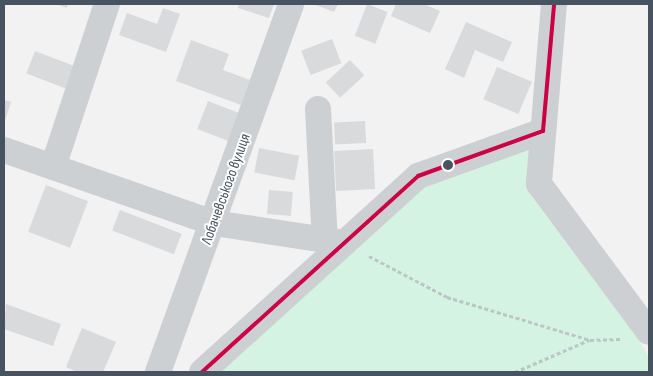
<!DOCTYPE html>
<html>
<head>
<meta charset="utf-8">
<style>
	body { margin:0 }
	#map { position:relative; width:653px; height:376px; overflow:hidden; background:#f2f2f2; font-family:"Sofia Sans Condensed",sans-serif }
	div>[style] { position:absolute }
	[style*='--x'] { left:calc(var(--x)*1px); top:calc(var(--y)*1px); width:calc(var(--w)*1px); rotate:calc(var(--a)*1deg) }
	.green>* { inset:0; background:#d5f3e2 }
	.building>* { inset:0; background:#d9dadc; transform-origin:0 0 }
	.path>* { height:3px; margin-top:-1.5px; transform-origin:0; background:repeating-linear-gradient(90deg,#bac7c4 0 4px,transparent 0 6.5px) }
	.minor>* { height:26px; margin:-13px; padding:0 13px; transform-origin:13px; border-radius:13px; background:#cdd0d3 }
	.bus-1>* { height:4px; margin:-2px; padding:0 2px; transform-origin:2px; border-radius:2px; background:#c04 }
	.dots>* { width:14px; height:14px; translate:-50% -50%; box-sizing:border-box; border:2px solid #fff; border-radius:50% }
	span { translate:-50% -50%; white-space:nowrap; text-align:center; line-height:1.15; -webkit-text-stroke:4px #fff; paint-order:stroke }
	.street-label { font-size:15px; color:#475360 }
	.frame { position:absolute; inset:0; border:5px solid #475360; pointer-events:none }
</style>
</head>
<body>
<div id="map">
	<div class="green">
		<div style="clip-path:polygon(531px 146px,526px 189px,640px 341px,649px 358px,649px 372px,218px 372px,422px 186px)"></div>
	</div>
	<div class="building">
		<div style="clip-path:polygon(55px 4px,68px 4px,67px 8px)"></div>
		<div style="clip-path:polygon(239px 4px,274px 4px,269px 18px,238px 8px)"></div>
		<div style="clip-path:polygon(313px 4px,338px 4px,334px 12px)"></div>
		<div style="left:367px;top:4px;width:22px;height:34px;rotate:21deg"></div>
		<div style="clip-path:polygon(396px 4px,424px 4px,440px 11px,430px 33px,391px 16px)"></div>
		<div style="clip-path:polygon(163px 8px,180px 14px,166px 52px,119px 35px,127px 13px,157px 24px)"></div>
		<div style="clip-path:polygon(466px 22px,512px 42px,503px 62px,475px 50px,464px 78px,445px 69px)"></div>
		<div style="left:332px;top:39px;width:26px;height:33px;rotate:69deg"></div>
		<div style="clip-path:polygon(191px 40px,229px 54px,223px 70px,250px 80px,241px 105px,176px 81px)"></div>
		<div style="left:35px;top:51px;width:42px;height:24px;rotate:21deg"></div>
		<div style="left:350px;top:60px;width:21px;height:33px;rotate:47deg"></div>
		<div style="left:497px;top:67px;width:38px;height:35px;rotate:23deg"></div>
		<div style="clip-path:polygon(4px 100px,11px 102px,4px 124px)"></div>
		<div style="left:208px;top:101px;width:36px;height:30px;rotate:21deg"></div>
		<div style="left:365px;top:121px;width:22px;height:31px;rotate:87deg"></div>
		<div style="left:259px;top:148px;width:41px;height:25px;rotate:11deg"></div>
		<div style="left:373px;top:149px;width:40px;height:39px;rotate:87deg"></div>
		<div style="left:46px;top:185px;width:45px;height:50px;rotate:21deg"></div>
		<div style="left:269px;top:190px;width:24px;height:24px;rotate:5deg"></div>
		<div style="left:120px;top:210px;width:66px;height:22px;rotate:21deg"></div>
		<div style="clip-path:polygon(6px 304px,61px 324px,53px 346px,4px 329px)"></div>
		<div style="clip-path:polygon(82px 328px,116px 342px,103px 372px,77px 372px,66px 367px)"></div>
	</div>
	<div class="path">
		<div style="--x:369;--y:256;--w:88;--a:27.7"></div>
		<div style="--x:447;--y:297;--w:149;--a:16.7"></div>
		<div style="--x:590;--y:340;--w:31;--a:-2"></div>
		<div style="--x:515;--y:372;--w:81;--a:-23.4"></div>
	</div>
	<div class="minor">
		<div style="--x:554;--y:4;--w:181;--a:94.8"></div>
		<div style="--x:539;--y:184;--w:184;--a:53.4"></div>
		<div style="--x:318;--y:109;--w:132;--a:87"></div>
		<div style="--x:4;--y:150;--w:222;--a:19.2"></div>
		<div style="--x:214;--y:223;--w:132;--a:8.7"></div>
		<div style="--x:53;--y:167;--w:172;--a:-71.7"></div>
		<div style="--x:158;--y:372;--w:391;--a:-70.1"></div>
		<div style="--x:202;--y:372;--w:292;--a:-42.2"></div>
		<div style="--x:418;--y:176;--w:133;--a:-19.8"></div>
	</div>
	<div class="bus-1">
		<div style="--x:543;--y:131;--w:127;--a:-85"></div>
		<div style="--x:202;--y:372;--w:292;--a:-42.2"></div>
		<div style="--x:418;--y:176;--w:133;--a:-19.8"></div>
	</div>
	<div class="dots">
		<div style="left:448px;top:165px;background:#475360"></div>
	</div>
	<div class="street-label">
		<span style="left:226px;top:189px;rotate:-70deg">Лобачевського вулиця</span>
	</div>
	<div class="frame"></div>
</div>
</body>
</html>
